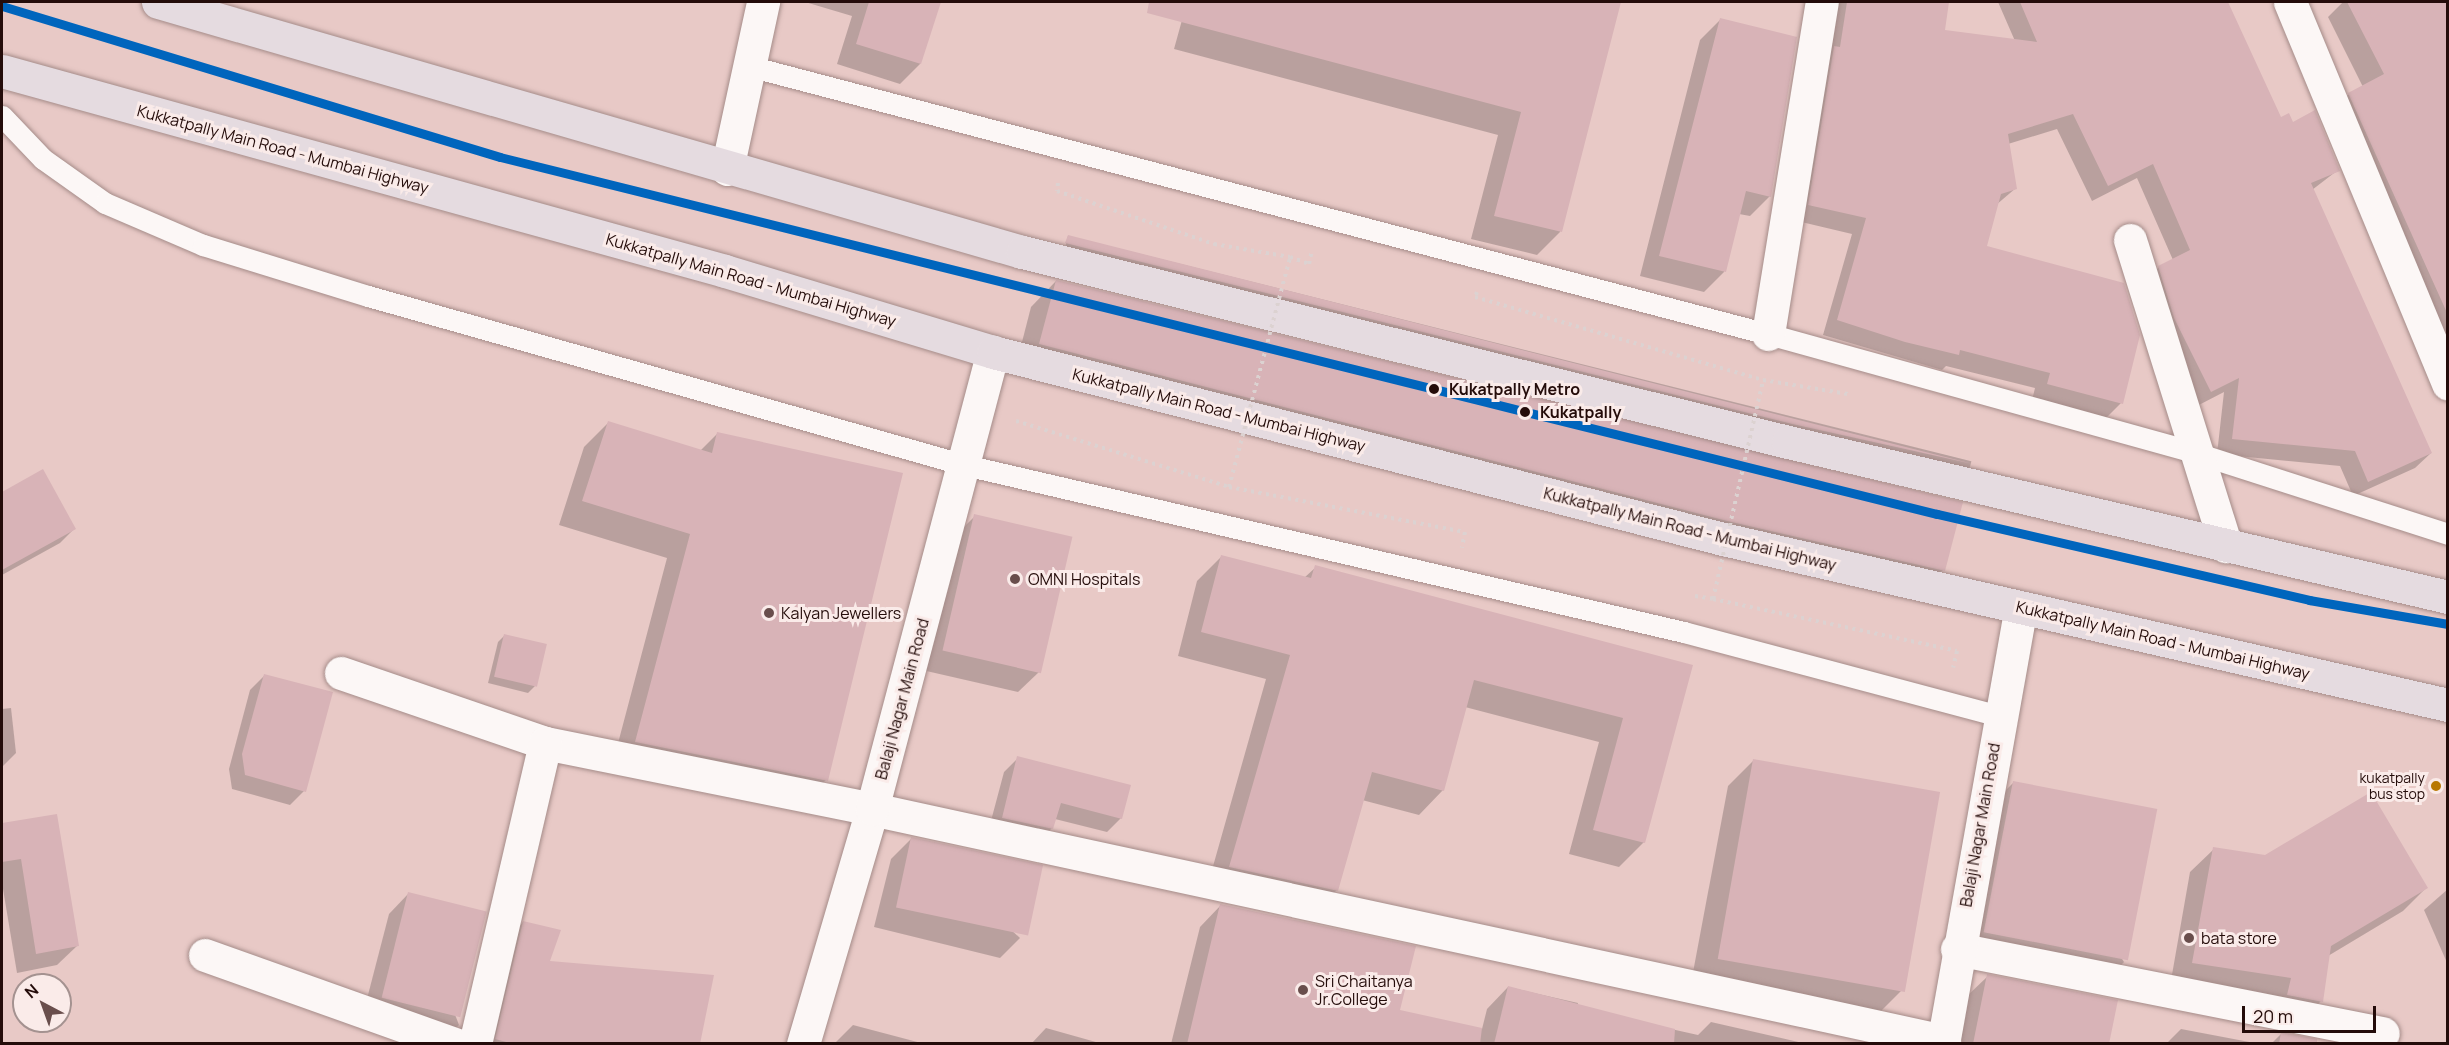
<!DOCTYPE html>
<html>
<head>
<meta charset="utf-8">
<style>
	body { margin:0 }
	#map { position:relative; width:2449px; height:1045px; overflow:hidden; background:#e8c9c6; font-family:Manrope,sans-serif }
	div>[style] { position:absolute }
	[style*='--x'] { left:calc(var(--x)*1px); top:calc(var(--y)*1px); width:calc(var(--w)*1px); rotate:calc(var(--a)*1deg) }
	.shadow>* { inset:0; background:#0003; transform-origin:0 0 }
	.building>* { inset:0; background:#d8b3b7; transform-origin:0 0 }
	.path>* { height:4px; margin-top:-2px; transform-origin:0; background:repeating-linear-gradient(90deg,#dcd2d1 0 3px,transparent 0 7.5px) }
	.roads { filter:drop-shadow(0 0 2px #a58c89) drop-shadow(0 0 2px #a58c89) }
	.service>* { height:21px; margin:-10.5px; padding:0 10.5px; transform-origin:10.5px; border-radius:10.5px; background:#fcf7f6 }
	.minor>* { height:33px; margin:-16.5px; padding:0 16.5px; transform-origin:16.5px; border-radius:16.5px; background:#fcf7f6 }
	.tertiary>* { height:33px; margin:-16.5px; padding:0 16.5px; transform-origin:16.5px; border-radius:16.5px; background:#fcf7f6 }
	.trunk>* { height:33px; margin:-16.5px; padding:0 16.5px; transform-origin:16.5px; border-radius:16.5px; background:#e5dbe0 }
	.path-bridge>* { height:4px; margin-top:-2px; transform-origin:0; background:repeating-linear-gradient(90deg,#dcd2d1 0 3px,transparent 0 7.5px) }
	.metro-1>* { height:9px; margin:-4.5px; padding:0 4.5px; transform-origin:4.5px; border-radius:4.5px; background:#0065bd }
	.dots>* { width:16px; height:16px; translate:-50% -50%; box-sizing:border-box; border:3px solid #faebe9; border-radius:50% }
	span { translate:-50% -50%; white-space:nowrap; text-align:center; line-height:1.15; -webkit-text-stroke:6px #faebe9; paint-order:stroke }
	.bus-label { font-size:14px; color:#240c0a }
	.right { translate:-100% -50%; text-align:right }
	.street-label { font-size:16px; color:#240c0a }
	.stop-label { font-size:16px; color:#240c0a; font-weight:700 }
	.left { translate:0 -50%; text-align:left }
	.poi-label { font-size:16px; color:#240c0a }
	.frame { position:absolute; inset:0; border:3px solid #240c0a; pointer-events:none }
	.north { position:absolute; left:12px; top:973px; width:60px; height:60px; box-sizing:border-box; background:#faebe9; border:2px solid #a49290; border-radius:50%; rotate:319deg; font-size:16px; font-weight:700; line-height:24px; text-align:center; color:#240c0a }
	.north::after { content:''; display:block; margin:auto; width:21px; height:27px; background:#694e4c; clip-path:polygon(50% 0,100% 100%,50% 72%,0 100%) }
	.scale { position:absolute; left:2242px; top:1006px; width:134px; height:27px; box-sizing:border-box; border:3px solid #240c0a; border-top:0; padding-left:8px; font-size:18px; line-height:21px; white-space:nowrap; color:#240c0a; -webkit-text-stroke:4px #faebe9; paint-order:stroke }
</style>
</head>
<body>
<div id="map">
	<div class="shadow">
		<div style="clip-path:polygon(805px 2px,940px 2px,920px 64px,900px 84px,837px 64px,852px 16px)"></div>
		<div style="clip-path:polygon(1187px 2px,1620px 2px,1560px 232px,1537px 255px,1471px 239px,1498px 135px,1174px 49px)"></div>
		<div style="clip-path:polygon(1835px 2px,1947px 2px,1943px 32px,2015px 41px,1998px 2px,2226px 2px,2280px 119px,2292px 124px,2338px 170px,2312px 190px,2431px 453px,2415px 468px,2353px 496px,2340px 466px,2217px 454px,2224px 392px,2195px 407px,2143px 283px,2159px 267px,2173px 260px,2137px 178px,2092px 201px,2057px 129px,2008px 144px,2016px 188px,1996px 205px,1985px 247px,2121px 403px,2106px 418px,2032px 400px,2035px 388px,1946px 366px,1942px 370px,1823px 335px,1852px 234px,1793px 220px)"></div>
		<div style="clip-path:polygon(2343px 2px,2448px 2px,2448px 375px,2331px 112px,2349px 94px,2363px 87px,2328px 17px)"></div>
		<div style="clip-path:polygon(1720px 20px,1770px 196px,1750px 216px,1739px 214px,1724px 272px,1704px 292px,1640px 276px,1700px 40px)"></div>
		<div style="left:1068px;top:236px;width:931px;height:36px;rotate:14deg"></div>
		<div style="clip-path:polygon(1056px 281px,1943px 570px,1918px 595px,1015px 369px,1031px 307px)"></div>
		<div style="clip-path:polygon(608px 423px,700px 451px,717px 434px,826px 780px,802px 804px,612px 766px,667px 558px,559px 525px,584px 447px)"></div>
		<div style="clip-path:polygon(42px 471px,74px 529px,60px 543px,2px 575px,2px 494px)"></div>
		<div style="clip-path:polygon(975px 516px,1070px 538px,1039px 672px,1018px 692px,922px 670px,955px 536px)"></div>
		<div style="clip-path:polygon(1222px 556px,1304px 578px,1316px 567px,1691px 666px,1644px 842px,1619px 867px,1569px 854px,1599px 742px,1465px 707px,1443px 790px,1419px 815px,1362px 800px,1337px 890px,1312px 914px,1206px 891px,1266px 679px,1178px 656px,1197px 581px)"></div>
		<div style="clip-path:polygon(505px 635px,535px 686px,528px 693px,488px 683px,498px 642px)"></div>
		<div style="clip-path:polygon(264px 676px,304px 791px,290px 805px,232px 789px,229px 769px,250px 690px)"></div>
		<div style="clip-path:polygon(11px 708px,16px 753px,2px 767px,2px 709px)"></div>
		<div style="clip-path:polygon(1018px 758px,1121px 818px,1107px 832px,1055px 819px,1052px 828px,1038px 842px,988px 832px,1004px 772px)"></div>
		<div style="clip-path:polygon(1753px 761px,1901px 991px,1876px 1016px,1691px 983px,1728px 786px)"></div>
		<div style="clip-path:polygon(2013px 783px,2124px 962px,2099px 988px,1958px 957px,1988px 808px)"></div>
		<div style="clip-path:polygon(56px 815px,78px 945px,57px 965px,17px 973px,2px 883px,2px 825px)"></div>
		<div style="clip-path:polygon(912px 838px,1020px 938px,1000px 958px,874px 927px,891px 859px)"></div>
		<div style="clip-path:polygon(2214px 849px,2426px 888px,2403px 911px,2328px 956px,2321px 1001px,2298px 1025px,2170px 986px,2190px 872px)"></div>
		<div style="clip-path:polygon(2448px 889px,2448px 965px,2424px 910px)"></div>
		<div style="clip-path:polygon(409px 893px,459px 1025px,440px 1044px,362px 1018px,389px 914px)"></div>
		<div style="clip-path:polygon(1221px 905px,1399px 1011px,1482px 1029px,1487px 1009px,1508px 987px,1578px 1003px,1577px 1008px,1698px 1035px,1711px 1022px,1807px 1044px,1171px 1044px,1200px 927px)"></div>
		<div style="clip-path:polygon(523px 922px,548px 962px,698px 1044px,476px 1044px,499px 947px)"></div>
		<div style="clip-path:polygon(1988px 976px,2108px 1044px,1958px 1044px,1967px 996px)"></div>
		<div style="clip-path:polygon(853px 1025px,925px 1044px,834px 1044px)"></div>
		<div style="clip-path:polygon(1046px 1028px,1103px 1044px,1031px 1044px)"></div>
		<div style="clip-path:polygon(2181px 1029px,2260px 1044px,2166px 1044px)"></div>
		<div style="clip-path:polygon(2281px 1034px,2315px 1044px,2271px 1044px)"></div>
	</div>
	<div class="building">
		<div style="clip-path:polygon(869px 2px,941px 2px,921px 64px,856px 44px)"></div>
		<div style="clip-path:polygon(1149px 2px,1621px 2px,1562px 232px,1494px 216px,1521px 112px,1147px 13px)"></div>
		<div style="clip-path:polygon(1847px 2px,1949px 2px,1945px 30px,2037px 42px,2020px 2px,2228px 2px,2281px 117px,2289px 113px,2293px 122px,2315px 110px,2340px 171px,2311px 183px,2432px 453px,2368px 482px,2355px 451px,2232px 439px,2239px 378px,2211px 392px,2174px 318px,2158px 266px,2190px 250px,2153px 164px,2108px 186px,2073px 114px,2008px 134px,2017px 189px,2001px 194px,1987px 246px,2124px 283px,2140px 335px,2123px 404px,2047px 384px,2050px 373px,1960px 350px,1959px 355px,1905px 342px,1837px 320px,1866px 218px,1808px 205px,1834px 46px,1840px 47px)"></div>
		<div style="clip-path:polygon(2347px 2px,2448px 2px,2448px 315px,2348px 93px,2384px 74px)"></div>
		<div style="clip-path:polygon(1720px 18px,1797px 37px,1771px 197px,1746px 191px,1726px 272px,1659px 256px)"></div>
		<div style="clip-path:polygon(1068px 235px,1973px 464px,1792px 424px,1065px 243px)"></div>
		<div style="clip-path:polygon(1056px 280px,1963px 502px,1945px 571px,1727px 521px,1039px 344px)"></div>
		<div style="clip-path:polygon(608px 421px,712px 453px,717px 432px,903px 473px,828px 781px,635px 742px,690px 534px,582px 501px)"></div>
		<div style="clip-path:polygon(43px 469px,76px 529px,2px 570px,2px 492px)"></div>
		<div style="left:974px;top:514px;width:101px;height:140px;rotate:13deg"></div>
		<div style="clip-path:polygon(1221px 555px,1311px 578px,1315px 565px,1693px 665px,1645px 843px,1593px 830px,1623px 718px,1474px 680px,1444px 791px,1372px 772px,1338px 891px,1229px 867px,1290px 655px,1201px 632px)"></div>
		<div style="left:504px;top:634px;width:44px;height:44px;rotate:13deg"></div>
		<div style="clip-path:polygon(264px 674px,333px 692px,306px 792px,245px 775px,242px 754px)"></div>
		<div style="clip-path:polygon(1017px 756px,1131px 785px,1122px 819px,1061px 803px,1053px 829px,1002px 818px)"></div>
		<div style="left:1753px;top:759px;width:190px;height:203px;rotate:10deg"></div>
		<div style="left:2013px;top:781px;width:147px;height:154px;rotate:11deg"></div>
		<div style="clip-path:polygon(2371px 792px,2428px 888px,2331px 946px,2323px 1002px,2287px 995px,2291px 978px,2192px 963px,2213px 847px,2265px 855px)"></div>
		<div style="clip-path:polygon(57px 814px,79px 946px,36px 954px,21px 859px,2px 862px,2px 823px)"></div>
		<div style="left:911px;top:837px;width:135px;height:72px;rotate:12deg"></div>
		<div style="left:408px;top:892px;width:81px;height:109px;rotate:14deg"></div>
		<div style="clip-path:polygon(1220px 904px,1416px 946px,1400px 1010px,1482px 1028px,1480px 1044px,1187px 1044px)"></div>
		<div style="clip-path:polygon(523px 921px,561px 930px,550px 961px,714px 975px,700px 1044px,514px 1044px,495px 1039px)"></div>
		<div style="clip-path:polygon(1987px 974px,2118px 1000px,2109px 1044px,1973px 1044px)"></div>
		<div style="clip-path:polygon(1508px 986px,1675px 1029px,1674px 1044px,1494px 1044px)"></div>
		<div style="clip-path:polygon(2281px 1032px,2317px 1039px,2317px 1044px,2279px 1044px)"></div>
	</div>
	<div class="path">
		<div style="--x:1058;--y:183;--w:8;--a:97"></div>
		<div style="--x:1057;--y:191;--w:166;--a:18.7"></div>
		<div style="--x:1214;--y:244;--w:77;--a:9.7"></div>
		<div style="--x:1309;--y:264;--w:14;--a:-78"></div>
		<div style="--x:1477;--y:292;--w:5;--a:112"></div>
		<div style="--x:1475;--y:297;--w:300;--a:16.1"></div>
		<div style="--x:1763;--y:380;--w:86;--a:9.4"></div>
		<div style="--x:1016;--y:421;--w:223;--a:17.2"></div>
		<div style="--x:1229;--y:487;--w:240;--a:10.8"></div>
		<div style="--x:1465;--y:532;--w:16;--a:101"></div>
		<div style="--x:1713;--y:599;--w:249;--a:12"></div>
		<div style="--x:1957;--y:651;--w:17;--a:103"></div>
	</div>
	<div class="roads">
		<div class="service">
			<div style="--x:749;--y:66;--w:1054;--a:14.74"></div>
			<div style="--x:1768;--y:334;--w:444;--a:15.5"></div>
			<div style="--x:2196;--y:453;--w:265;--a:17.8"></div>
			<div style="--x:2;--y:116;--w:59;--a:46.4"></div>
			<div style="--x:43;--y:159;--w:76;--a:35.4"></div>
			<div style="--x:105;--y:203;--w:107;--a:23.2"></div>
			<div style="--x:203;--y:245;--w:173;--a:17.2"></div>
			<div style="--x:368;--y:296;--w:620;--a:15.81"></div>
			<div style="--x:965;--y:465;--w:738;--a:13.08"></div>
			<div style="--x:1684;--y:632;--w:326;--a:14.9"></div>
		</div>
		<div class="minor">
			<div style="--x:727;--y:169;--w:171;--a:-77.8"></div>
			<div style="--x:2130;--y:240;--w:321;--a:72.6"></div>
			<div style="--x:1768;--y:334;--w:336;--a:-80.8"></div>
			<div style="--x:341;--y:673;--w:216;--a:18.9"></div>
			<div style="--x:545;--y:743;--w:334;--a:11.4"></div>
			<div style="--x:872;--y:809;--w:1097;--a:12.21"></div>
			<div style="--x:1957;--y:949;--w:434;--a:11.2"></div>
			<div style="--x:205;--y:955;--w:265;--a:19.6"></div>
			<div style="--x:475;--y:1044;--w:309;--a:-76.9"></div>
			<div style="--x:803;--y:1044;--w:245;--a:-73.6"></div>
			<div style="--x:872;--y:809;--w:473;--a:-75.2"></div>
			<div style="--x:1943;--y:1044;--w:443;--a:-79.9"></div>
		</div>
		<div class="tertiary">
			<div style="--x:2290;--y:2;--w:413;--a:67.5"></div>
		</div>
		<div class="trunk">
			<div style="--x:158;--y:2;--w:899;--a:16.14"></div>
			<div style="--x:1022;--y:252;--w:789;--a:13.93"></div>
			<div style="--x:1788;--y:442;--w:678;--a:13.22"></div>
			<div style="--x:2;--y:71;--w:750;--a:15.46"></div>
			<div style="--x:725;--y:271;--w:280;--a:16.8"></div>
			<div style="--x:993;--y:352;--w:754;--a:14.37"></div>
			<div style="--x:1723;--y:539;--w:744;--a:12.9"></div>
		</div>
	</div>
	<div class="path-bridge">
		<div style="--x:1229;--y:487;--w:238;--a:-75.1"></div>
		<div style="--x:1290;--y:257;--w:20;--a:20"></div>
		<div style="--x:1695;--y:596;--w:18;--a:9"></div>
		<div style="--x:1713;--y:599;--w:225;--a:-77.1"></div>
	</div>
	<div class="metro-1">
		<div style="--x:2;--y:6;--w:520;--a:16.87"></div>
		<div style="--x:500;--y:157;--w:1481;--a:13.95"></div>
		<div style="--x:1937;--y:514;--w:382;--a:13"></div>
		<div style="--x:2309;--y:600;--w:141;--a:9.8"></div>
	</div>
	<div class="dots">
		<div style="left:1434px;top:389px;background:#240c0a"></div>
		<div style="left:1525px;top:412px;background:#240c0a"></div>
		<div style="left:1015px;top:579px;background:#694e4c"></div>
		<div style="left:769px;top:613px;background:#694e4c"></div>
		<div style="left:2436px;top:786px;background:#b87803"></div>
		<div style="left:2189px;top:938px;background:#694e4c"></div>
		<div style="left:1303px;top:990px;background:#694e4c"></div>
	</div>
	<div class="bus-label">
		<span class="right" style="left:2425px;top:786px">kukatpally<br>bus stop</span>
	</div>
	<div class="street-label">
		<span style="left:283px;top:149px;rotate:15deg">Kukkatpally Main Road - Mumbai Highway</span>
		<span style="left:751px;top:280px;rotate:16deg">Kukkatpally Main Road - Mumbai Highway</span>
		<span style="left:1219px;top:410px;rotate:14deg">Kukkatpally Main Road - Mumbai Highway</span>
		<span style="left:1690px;top:529px;rotate:14deg">Kukkatpally Main Road - Mumbai Highway</span>
		<span style="left:2163px;top:640px;rotate:13deg">Kukkatpally Main Road - Mumbai Highway</span>
		<span style="left:902px;top:699px;rotate:-75deg">Balaji Nagar Main Road</span>
		<span style="left:1980px;top:825px;rotate:-80deg">Balaji Nagar Main Road</span>
	</div>
	<div class="stop-label">
		<span class="left" style="left:1449px;top:389px">Kukatpally Metro</span>
		<span class="left" style="left:1540px;top:412px">Kukatpally</span>
	</div>
	<div class="poi-label">
		<span class="left" style="left:1028px;top:579px">OMNI Hospitals</span>
		<span class="left" style="left:781px;top:613px">Kalyan Jewellers</span>
		<span class="left" style="left:2201px;top:938px">bata store</span>
		<span class="left" style="left:1315px;top:990px">Sri Chaitanya<br>Jr.College</span>
	</div>
	<div class="frame"></div>
	<div class="north">N</div>
	<div class="scale">20 m</div>
</div>
</body>
</html>
